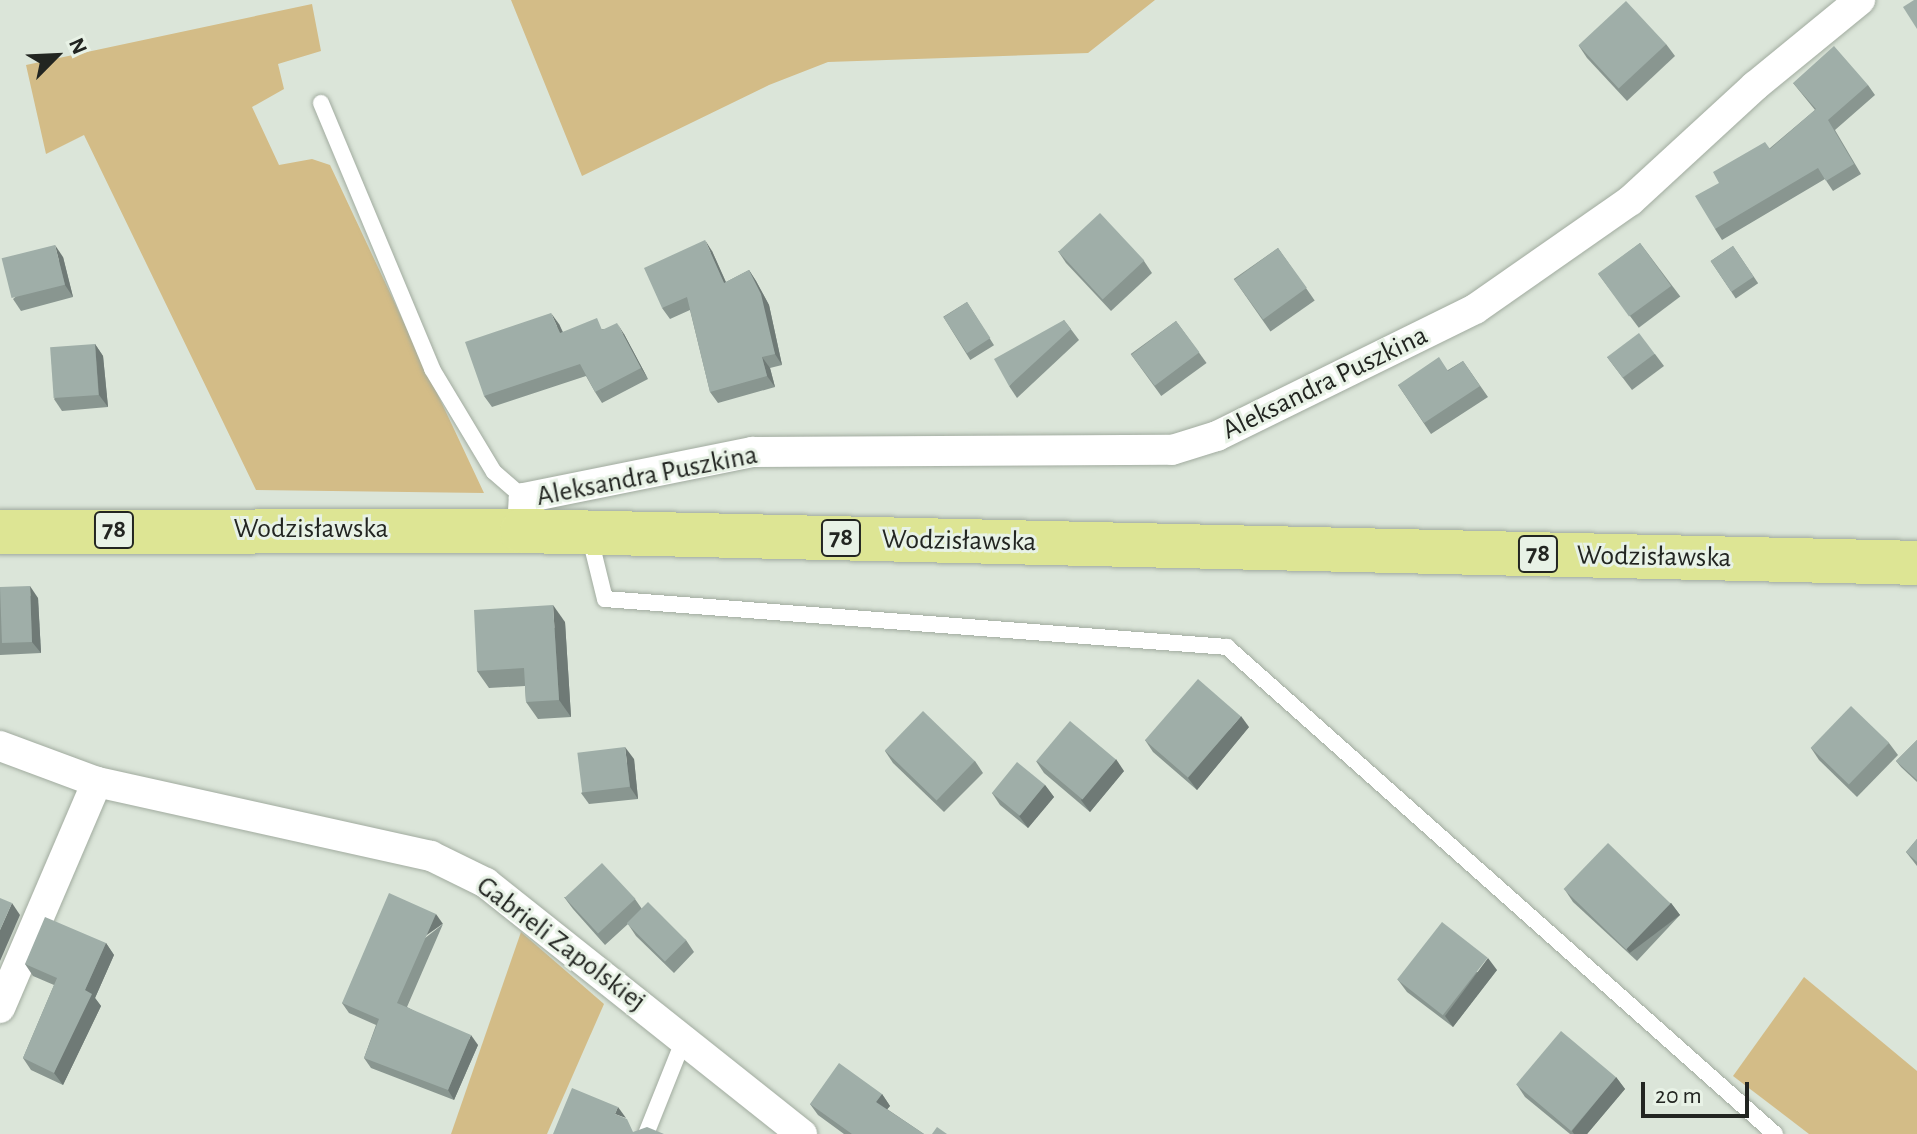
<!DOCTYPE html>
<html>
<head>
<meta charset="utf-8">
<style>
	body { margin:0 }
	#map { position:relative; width:1917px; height:1134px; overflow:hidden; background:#dbe5d9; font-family:"Alegreya Sans",sans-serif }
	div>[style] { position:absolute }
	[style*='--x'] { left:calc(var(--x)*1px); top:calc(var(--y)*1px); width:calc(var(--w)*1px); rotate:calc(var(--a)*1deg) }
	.green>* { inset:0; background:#d3bc87 }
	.roads { filter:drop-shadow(0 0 2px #a1ab9f) drop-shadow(0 0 2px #a1ab9f) }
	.service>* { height:16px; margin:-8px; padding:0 8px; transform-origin:8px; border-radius:8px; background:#fff }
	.minor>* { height:30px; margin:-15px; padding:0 15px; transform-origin:15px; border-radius:15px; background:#fff }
	.primary>* { height:44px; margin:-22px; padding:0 22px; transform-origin:22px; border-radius:22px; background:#dde594 }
	.wall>* { inset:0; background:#899690; transform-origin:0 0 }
	.shaded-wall>* { inset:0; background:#6f7a76; transform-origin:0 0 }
	.building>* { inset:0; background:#9faea8; transform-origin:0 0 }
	span { translate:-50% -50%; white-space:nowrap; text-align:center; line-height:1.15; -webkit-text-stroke:6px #e8f2e6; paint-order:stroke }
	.shield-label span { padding:2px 6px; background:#e8f2e6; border:2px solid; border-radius:6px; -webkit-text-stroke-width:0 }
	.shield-label { font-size:26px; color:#222521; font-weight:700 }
	.street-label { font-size:28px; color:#222521 }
	.north { position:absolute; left:16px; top:16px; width:80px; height:80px; -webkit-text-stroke:6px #e8f2e6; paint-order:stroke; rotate:66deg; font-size:22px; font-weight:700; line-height:32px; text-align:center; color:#222521 }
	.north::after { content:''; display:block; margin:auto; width:28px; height:36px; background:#222521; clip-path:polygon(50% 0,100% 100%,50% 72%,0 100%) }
	.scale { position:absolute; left:1641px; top:1082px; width:108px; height:36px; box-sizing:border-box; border:4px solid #222521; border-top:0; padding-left:10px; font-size:24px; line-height:28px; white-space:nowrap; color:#222521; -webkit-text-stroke:6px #e8f2e6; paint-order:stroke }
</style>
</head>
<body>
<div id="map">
	<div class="green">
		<div style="clip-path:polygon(511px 0,1155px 0,1088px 53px,828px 62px,769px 85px,582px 176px)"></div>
		<div style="clip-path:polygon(312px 4px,321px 51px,278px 64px,284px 89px,252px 107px,279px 165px,312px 159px,330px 165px,484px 493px,256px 490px,84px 135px,46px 154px,26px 65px)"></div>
		<div style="clip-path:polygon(521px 932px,604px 1004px,547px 1134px,451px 1134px)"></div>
		<div style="clip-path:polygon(1804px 977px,1917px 1071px,1917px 1134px,1809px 1134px,1733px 1076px)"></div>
	</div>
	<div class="roads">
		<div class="service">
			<div style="--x:321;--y:103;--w:288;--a:67.3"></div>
			<div style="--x:432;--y:369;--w:120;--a:59"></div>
			<div style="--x:494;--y:472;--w:40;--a:41"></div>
			<div style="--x:589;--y:534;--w:67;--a:76.2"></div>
			<div style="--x:605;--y:599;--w:624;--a:4.41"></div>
			<div style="--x:1227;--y:647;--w:733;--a:41.63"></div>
			<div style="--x:646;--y:1134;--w:102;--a:-68.2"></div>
		</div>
		<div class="minor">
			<div style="--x:522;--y:531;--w:33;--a:-87"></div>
			<div style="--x:524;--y:498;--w:233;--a:-11.4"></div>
			<div style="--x:752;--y:452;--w:420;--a:-0.3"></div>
			<div style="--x:1172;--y:450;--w:47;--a:-17.3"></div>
			<div style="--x:1217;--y:436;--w:288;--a:-26.2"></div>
			<div style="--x:1475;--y:309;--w:189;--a:-34.9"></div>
			<div style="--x:1630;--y:201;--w:170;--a:-42.6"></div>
			<div style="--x:1755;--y:86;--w:136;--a:-39.3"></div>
			<div style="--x:0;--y:746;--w:103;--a:20.4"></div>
			<div style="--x:97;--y:782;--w:342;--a:12.5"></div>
			<div style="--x:431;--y:856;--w:61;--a:26.1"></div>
			<div style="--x:486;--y:883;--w:404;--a:38.5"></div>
			<div style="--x:0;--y:1008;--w:246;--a:-66.8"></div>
		</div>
		<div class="primary">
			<div style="--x:0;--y:532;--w:522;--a:-0.11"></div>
			<div style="--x:522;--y:531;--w:1395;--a:1.31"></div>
		</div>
	</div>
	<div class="wall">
		<div style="clip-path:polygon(1666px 44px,1675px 56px,1627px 101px,1587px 58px,1579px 46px)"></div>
		<div style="clip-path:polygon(1793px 83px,1868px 85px,1875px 95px,1835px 130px,1861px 174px,1833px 191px,1825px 179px,1722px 240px,1715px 229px,1719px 183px,1770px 148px,1815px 110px)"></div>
		<div style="left:1640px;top:243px;width:67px;height:52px;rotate:53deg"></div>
		<div style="left:1733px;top:246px;width:45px;height:27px;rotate:56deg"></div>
		<div style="left:1278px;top:248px;width:64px;height:54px;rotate:55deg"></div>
		<div style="clip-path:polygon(712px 251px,726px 282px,749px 270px,756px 281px,769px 305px,782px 365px,770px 368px,775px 387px,718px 403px,710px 392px,690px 310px,670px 319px,662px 308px)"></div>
		<div style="clip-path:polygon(1058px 251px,1144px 261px,1152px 273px,1111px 311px,1066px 263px)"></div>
		<div style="clip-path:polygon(63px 257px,73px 297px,21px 311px,13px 299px)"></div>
		<div style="left:967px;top:302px;width:51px;height:28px;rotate:58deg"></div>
		<div style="clip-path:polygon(1064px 320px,1079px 340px,1017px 398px,1009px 386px)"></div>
		<div style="left:1176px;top:321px;width:52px;height:56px;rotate:54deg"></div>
		<div style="clip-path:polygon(559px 324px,563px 332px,605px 329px,624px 334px,648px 379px,602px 403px,595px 392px,586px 376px,492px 407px,484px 396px)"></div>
		<div style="clip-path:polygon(95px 344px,103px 356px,108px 407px,62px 411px,54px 399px)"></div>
		<div style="clip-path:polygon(1655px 354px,1664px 366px,1632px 390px,1607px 357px)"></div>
		<div style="clip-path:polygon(1463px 361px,1488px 397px,1431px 434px,1398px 385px,1448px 370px)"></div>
		<div style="clip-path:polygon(0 587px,38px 598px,41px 653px,0 655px)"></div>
		<div style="clip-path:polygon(565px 622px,571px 717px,538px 719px,526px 702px,525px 686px,489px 688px,477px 671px)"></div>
		<div style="clip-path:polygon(1249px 727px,1197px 790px,1153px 752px,1145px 740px)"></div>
		<div style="clip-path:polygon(1917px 740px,1917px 782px,1901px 767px,1896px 761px)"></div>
		<div style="clip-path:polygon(1889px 743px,1898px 755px,1857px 797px,1819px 760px,1811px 748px)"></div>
		<div style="clip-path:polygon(885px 751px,975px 761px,983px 773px,944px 812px,893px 763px)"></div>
		<div style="clip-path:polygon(634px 759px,638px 799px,589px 804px,581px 793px)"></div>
		<div style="clip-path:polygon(1036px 761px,1124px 771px,1090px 812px,1044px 773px)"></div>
		<div style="clip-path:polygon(1045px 785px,1054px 797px,1028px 828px,1000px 805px,992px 793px)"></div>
		<div style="clip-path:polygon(1917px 839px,1917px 866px,1906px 852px)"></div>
		<div style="clip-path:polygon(1565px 890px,1671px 903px,1680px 915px,1637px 961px,1573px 902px)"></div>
		<div style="clip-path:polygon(564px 897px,635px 899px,642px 909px,686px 940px,694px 952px,674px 973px,636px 936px,628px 924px,605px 945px,573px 909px)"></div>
		<div style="clip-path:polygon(443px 924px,407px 1007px,478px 1045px,454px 1100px,371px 1068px,364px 1058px,376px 1025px,349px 1013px,342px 1003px)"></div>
		<div style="clip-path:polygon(106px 943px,114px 955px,95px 998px,101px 1006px,63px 1085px,31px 1070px,23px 1058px,54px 985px,33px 976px,25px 964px)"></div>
		<div style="clip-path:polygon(1497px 970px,1453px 1027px,1407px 992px,1398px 980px)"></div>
		<div style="clip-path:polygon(1616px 1077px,1625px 1089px,1587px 1134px,1570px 1134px,1525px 1097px,1517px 1085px)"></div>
		<div style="clip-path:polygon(882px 1094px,890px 1106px,887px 1109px,924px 1134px,844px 1134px,818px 1115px,810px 1104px)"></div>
	</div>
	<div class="shaded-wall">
		<div style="clip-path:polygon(705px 240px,712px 251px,731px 294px,724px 283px)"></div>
		<div style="clip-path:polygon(55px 245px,63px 257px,73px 297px,65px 285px)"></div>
		<div style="clip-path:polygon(749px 270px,756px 281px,769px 305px,782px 365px,775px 354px)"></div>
		<div style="clip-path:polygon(551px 313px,559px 324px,568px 345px,560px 333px)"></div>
		<div style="clip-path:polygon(617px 323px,624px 334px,648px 379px,641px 368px)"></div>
		<div style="clip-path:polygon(95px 344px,103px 356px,108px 407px,99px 395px)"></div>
		<div style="clip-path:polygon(762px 357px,770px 368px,775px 387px,767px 376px)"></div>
		<div style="clip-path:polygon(30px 586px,38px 598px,41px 653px,32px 642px)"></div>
		<div style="clip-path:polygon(553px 605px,565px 622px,571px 717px,559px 700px)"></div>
		<div style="clip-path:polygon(1241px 716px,1249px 727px,1197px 790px,1188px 778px)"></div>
		<div style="clip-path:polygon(625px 747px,634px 759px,638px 799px,630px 787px)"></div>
		<div style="clip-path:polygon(1116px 759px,1124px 771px,1090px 812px,1081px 800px)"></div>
		<div style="clip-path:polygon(1045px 785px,1054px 797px,1028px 828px,1019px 816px)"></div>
		<div style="clip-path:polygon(12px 903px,20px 915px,0 961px,0 930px)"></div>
		<div style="left:1671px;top:903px;width:15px;height:63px;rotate:53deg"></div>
		<div style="left:436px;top:914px;width:12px;height:97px;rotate:55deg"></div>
		<div style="clip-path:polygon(106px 943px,114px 955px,95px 998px,101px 1006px,63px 1085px,54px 1073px,85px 990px)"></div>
		<div style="clip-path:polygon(1488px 958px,1497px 970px,1453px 1027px,1445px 1016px)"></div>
		<div style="clip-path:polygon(471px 1035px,478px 1045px,454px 1100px,448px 1090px)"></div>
		<div style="clip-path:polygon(1616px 1077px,1625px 1089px,1587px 1134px,1574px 1134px,1572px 1131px)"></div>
		<div style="clip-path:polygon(882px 1094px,890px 1106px,884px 1113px,876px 1102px)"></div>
		<div style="clip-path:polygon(618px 1107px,626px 1118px,615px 1114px)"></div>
	</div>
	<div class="building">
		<div style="clip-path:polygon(1914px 0,1917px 0,1917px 29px,1903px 7px)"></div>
		<div style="left:1626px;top:1px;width:59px;height:65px;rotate:47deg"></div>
		<div style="clip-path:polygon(1834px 46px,1868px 85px,1828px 120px,1854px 164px,1826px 181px,1818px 168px,1715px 229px,1695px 196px,1719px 183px,1713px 172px,1765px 142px,1770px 149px,1816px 109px,1793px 83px)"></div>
		<div style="left:1100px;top:213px;width:65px;height:57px;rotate:47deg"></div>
		<div style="clip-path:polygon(705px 240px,724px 283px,749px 270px,761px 294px,775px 354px,762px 357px,767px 376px,710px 392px,687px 297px,662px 308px,644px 268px)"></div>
		<div style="left:1640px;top:243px;width:53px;height:52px;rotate:54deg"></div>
		<div style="left:55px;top:245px;width:41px;height:55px;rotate:76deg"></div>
		<div style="left:1733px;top:246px;width:37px;height:27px;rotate:56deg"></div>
		<div style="left:1278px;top:248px;width:49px;height:54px;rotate:54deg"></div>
		<div style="left:967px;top:302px;width:43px;height:28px;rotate:57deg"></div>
		<div style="clip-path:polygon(551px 313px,560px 333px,597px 318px,602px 330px,617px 323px,641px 368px,595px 392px,580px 364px,484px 396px,465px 342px)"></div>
		<div style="clip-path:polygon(1064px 320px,1071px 329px,1009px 386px,994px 359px)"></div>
		<div style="left:1176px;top:321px;width:39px;height:56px;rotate:53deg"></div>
		<div style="left:1639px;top:333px;width:26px;height:40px;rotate:53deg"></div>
		<div style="left:95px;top:344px;width:51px;height:45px;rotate:86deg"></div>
		<div style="clip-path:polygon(1439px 357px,1448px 371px,1463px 361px,1480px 386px,1424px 423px,1398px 385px)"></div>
		<div style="left:30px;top:586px;width:56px;height:30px;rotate:88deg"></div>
		<div style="clip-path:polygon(553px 605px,559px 700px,526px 702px,524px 668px,477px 671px,474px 610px)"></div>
		<div style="left:1198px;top:679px;width:57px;height:81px;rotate:41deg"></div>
		<div style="left:1851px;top:706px;width:53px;height:58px;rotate:44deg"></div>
		<div style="left:923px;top:711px;width:72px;height:55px;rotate:44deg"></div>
		<div style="left:1070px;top:721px;width:60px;height:52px;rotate:40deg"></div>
		<div style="clip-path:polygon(1917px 740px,1917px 780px,1896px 761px)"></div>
		<div style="left:625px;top:747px;width:40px;height:48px;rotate:83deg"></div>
		<div style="left:1017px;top:762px;width:36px;height:40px;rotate:39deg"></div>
		<div style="clip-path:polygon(1917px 839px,1917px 862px,1906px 852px)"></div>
		<div style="left:1608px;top:843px;width:87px;height:64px;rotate:44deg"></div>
		<div style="left:602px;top:863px;width:49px;height:51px;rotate:47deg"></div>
		<div style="clip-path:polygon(389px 893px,436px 914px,397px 1003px,471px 1035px,448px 1090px,364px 1058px,379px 1019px,342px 1003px)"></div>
		<div style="clip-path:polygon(0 898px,12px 903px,0 930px)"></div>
		<div style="left:648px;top:902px;width:54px;height:30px;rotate:45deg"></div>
		<div style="clip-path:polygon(45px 917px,106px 943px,85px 990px,92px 994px,54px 1073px,23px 1058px,57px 978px,25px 964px)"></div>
		<div style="left:1442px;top:922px;width:58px;height:73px;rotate:38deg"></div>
		<div style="left:1561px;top:1031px;width:72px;height:70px;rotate:40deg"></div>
		<div style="clip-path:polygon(839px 1063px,882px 1094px,876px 1102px,924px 1134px,852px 1134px,810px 1104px)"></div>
		<div style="clip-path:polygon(572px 1088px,618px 1107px,615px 1114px,627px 1119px,633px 1132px,647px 1127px,664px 1134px,553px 1134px)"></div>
		<div style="clip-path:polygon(937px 1127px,947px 1134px,932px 1134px)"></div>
	</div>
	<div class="shield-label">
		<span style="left:114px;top:530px">78</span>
		<span style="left:841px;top:538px">78</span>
		<span style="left:1538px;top:554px">78</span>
	</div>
	<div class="street-label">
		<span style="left:1325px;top:383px;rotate:-26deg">Aleksandra Puszkina</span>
		<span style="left:647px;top:476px;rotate:-11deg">Aleksandra Puszkina</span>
		<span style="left:311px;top:529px">Wodzisławska</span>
		<span style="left:959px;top:541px;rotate:1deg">Wodzisławska</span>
		<span style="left:1654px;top:557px;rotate:1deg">Wodzisławska</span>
		<span style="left:561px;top:944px;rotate:37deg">Gabrieli Zapolskiej</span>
	</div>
	<div class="north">N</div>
	<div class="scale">20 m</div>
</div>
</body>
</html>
